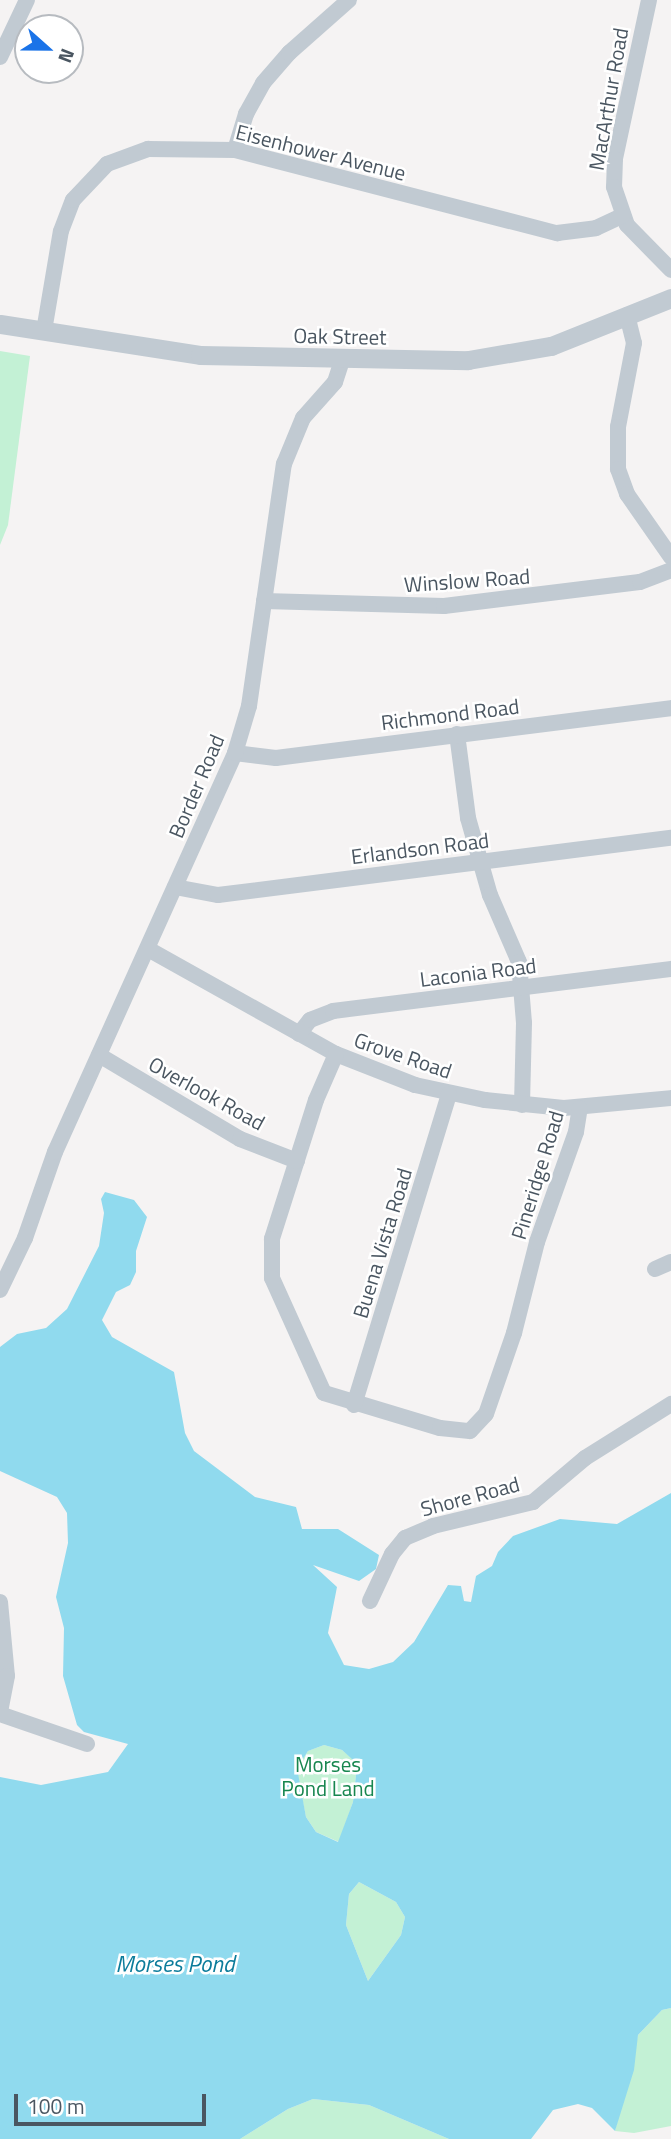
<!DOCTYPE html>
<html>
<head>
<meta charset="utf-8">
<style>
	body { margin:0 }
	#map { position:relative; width:671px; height:2139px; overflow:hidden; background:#f5f3f3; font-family:"Titillium Web",sans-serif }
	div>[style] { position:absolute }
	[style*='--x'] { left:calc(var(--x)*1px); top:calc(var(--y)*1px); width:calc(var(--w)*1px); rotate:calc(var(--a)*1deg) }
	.green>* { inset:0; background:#c3f1d5 }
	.water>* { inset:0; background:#90daee }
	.minor>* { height:16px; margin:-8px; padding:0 8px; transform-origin:8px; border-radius:8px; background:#c1cad2 }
	.tertiary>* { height:19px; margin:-9.5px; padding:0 9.5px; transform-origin:9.5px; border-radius:9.5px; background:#c1cad2 }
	span { translate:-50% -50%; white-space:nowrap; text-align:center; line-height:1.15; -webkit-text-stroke:5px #fff; paint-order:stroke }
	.street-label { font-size:21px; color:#4a5661 }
	.park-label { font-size:21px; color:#17864f }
	.water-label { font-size:23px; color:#0c7c9b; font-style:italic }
	.north { position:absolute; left:14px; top:14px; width:70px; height:70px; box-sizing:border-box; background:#fff; border:2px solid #b7bbc0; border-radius:50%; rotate:111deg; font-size:19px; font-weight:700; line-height:28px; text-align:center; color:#4a5661 }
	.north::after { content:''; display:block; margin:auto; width:24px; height:32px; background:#1a73e8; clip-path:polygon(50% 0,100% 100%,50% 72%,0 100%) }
	.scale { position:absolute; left:14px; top:2094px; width:192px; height:32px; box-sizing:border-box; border:4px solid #4a5661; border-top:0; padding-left:9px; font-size:21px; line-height:24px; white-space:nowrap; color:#4a5661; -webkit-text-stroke:5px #fff; paint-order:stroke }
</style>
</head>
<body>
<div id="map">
	<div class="green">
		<div style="clip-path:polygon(0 351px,30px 356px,8px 525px,0 545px)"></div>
		<div style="clip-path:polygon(324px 1745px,342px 1750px,353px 1759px,356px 1775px,353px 1802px,339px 1842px,316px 1832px,306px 1817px,296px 1768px,308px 1751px)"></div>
		<div style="clip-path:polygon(359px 1882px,396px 1902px,405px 1917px,401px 1935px,368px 1981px,346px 1925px,349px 1894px)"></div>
		<div style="clip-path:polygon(671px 2008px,671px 2126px,634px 2133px,615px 2131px,638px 2035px,662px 2010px)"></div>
		<div style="clip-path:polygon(313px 2099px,369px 2105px,449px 2139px,240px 2139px,288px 2109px)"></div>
	</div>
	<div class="water">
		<div style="clip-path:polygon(evenodd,105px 1192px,134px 1200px,147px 1217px,136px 1251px,136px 1272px,130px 1285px,116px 1292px,102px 1320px,112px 1337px,174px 1372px,185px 1433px,194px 1451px,255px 1497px,296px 1507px,302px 1529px,338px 1529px,379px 1555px,376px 1569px,359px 1581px,313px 1565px,337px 1587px,328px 1633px,344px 1665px,369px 1669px,393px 1662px,414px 1642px,448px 1585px,461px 1586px,464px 1601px,471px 1602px,476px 1576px,492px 1566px,498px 1552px,513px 1536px,560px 1519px,617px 1524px,671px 1493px,671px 2008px,662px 2010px,638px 2035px,634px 2070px,615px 2131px,592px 2108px,578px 2104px,553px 2110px,531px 2139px,449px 2139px,369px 2105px,313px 2099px,288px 2109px,240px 2139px,0 2139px,0 1777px,41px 1785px,108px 1772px,128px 1744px,84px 1732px,77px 1725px,63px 1676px,64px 1628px,56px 1597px,68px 1543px,67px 1513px,57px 1497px,0 1471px,0 1347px,17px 1334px,46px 1328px,67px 1309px,99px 1246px,104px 1213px,101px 1199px,105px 1192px,324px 1745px,342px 1750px,352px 1759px,356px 1775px,353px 1802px,338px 1842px,316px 1832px,306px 1817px,297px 1768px,308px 1751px,324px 1745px,105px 1192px,359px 1882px,396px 1902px,405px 1917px,401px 1935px,368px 1981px,346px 1925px,349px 1894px,359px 1882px)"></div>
	</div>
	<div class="minor">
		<div style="--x:649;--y:0;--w:163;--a:102.1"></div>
		<div style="--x:615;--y:159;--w:28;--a:92"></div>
		<div style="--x:614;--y:187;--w:40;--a:71.1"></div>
		<div style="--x:627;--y:225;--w:63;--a:45.6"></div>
		<div style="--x:0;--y:57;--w:63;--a:-64.7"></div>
		<div style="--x:235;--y:150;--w:38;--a:-73"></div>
		<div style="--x:246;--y:114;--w:35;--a:-61"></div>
		<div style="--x:263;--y:83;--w:40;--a:-49"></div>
		<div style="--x:289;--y:53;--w:80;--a:-41.5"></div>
		<div style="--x:627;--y:315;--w:29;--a:76"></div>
		<div style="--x:634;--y:343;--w:86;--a:100.8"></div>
		<div style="--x:618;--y:427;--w:42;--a:90"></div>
		<div style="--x:618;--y:469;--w:27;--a:70"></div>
		<div style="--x:627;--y:494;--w:77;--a:55.1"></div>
		<div style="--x:44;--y:331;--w:101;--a:-80.4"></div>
		<div style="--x:61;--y:231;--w:33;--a:-69"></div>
		<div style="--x:73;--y:200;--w:50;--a:-46.6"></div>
		<div style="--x:107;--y:164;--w:44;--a:-20.1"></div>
		<div style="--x:148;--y:149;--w:87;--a:0.7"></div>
		<div style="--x:235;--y:150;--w:333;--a:14.5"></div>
		<div style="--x:557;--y:233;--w:39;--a:-7"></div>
		<div style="--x:596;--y:228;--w:29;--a:-25"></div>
		<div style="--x:264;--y:601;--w:180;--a:1.6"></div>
		<div style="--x:444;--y:606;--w:197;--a:-7"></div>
		<div style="--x:640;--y:582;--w:33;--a:-21"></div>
		<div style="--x:457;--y:734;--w:85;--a:82.5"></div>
		<div style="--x:468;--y:818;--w:80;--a:74.1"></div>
		<div style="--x:490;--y:895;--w:73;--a:66.6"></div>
		<div style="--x:519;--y:962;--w:61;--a:85.3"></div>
		<div style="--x:524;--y:1023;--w:82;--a:91.4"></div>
		<div style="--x:235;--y:753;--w:41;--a:7"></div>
		<div style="--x:276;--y:758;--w:398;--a:-7.2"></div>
		<div style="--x:175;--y:887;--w:44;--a:10.5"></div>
		<div style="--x:218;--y:895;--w:457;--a:-7.2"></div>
		<div style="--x:148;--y:949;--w:215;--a:29.2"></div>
		<div style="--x:336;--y:1054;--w:85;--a:21.4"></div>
		<div style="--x:415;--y:1085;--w:72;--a:12.1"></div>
		<div style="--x:485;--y:1100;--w:79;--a:5.8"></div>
		<div style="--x:564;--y:1108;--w:107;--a:-5.3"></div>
		<div style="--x:299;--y:1034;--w:18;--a:-52"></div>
		<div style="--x:310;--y:1020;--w:25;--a:-21"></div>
		<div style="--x:333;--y:1011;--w:341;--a:-7.1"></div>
		<div style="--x:336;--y:1054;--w:50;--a:113.5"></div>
		<div style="--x:316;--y:1100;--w:146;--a:107.6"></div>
		<div style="--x:272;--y:1239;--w:39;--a:90"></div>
		<div style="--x:272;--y:1278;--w:126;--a:65.7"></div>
		<div style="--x:324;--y:1393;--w:121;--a:16.8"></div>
		<div style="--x:440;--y:1428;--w:30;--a:6"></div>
		<div style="--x:470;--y:1431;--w:23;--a:-47"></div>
		<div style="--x:486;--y:1414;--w:86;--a:-70.9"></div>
		<div style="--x:514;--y:1333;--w:94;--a:-75.8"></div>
		<div style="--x:537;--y:1242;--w:117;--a:-70.5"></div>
		<div style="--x:576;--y:1132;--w:24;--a:-81"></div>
		<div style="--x:99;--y:1055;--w:164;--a:30.8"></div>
		<div style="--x:240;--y:1139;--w:61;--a:21.1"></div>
		<div style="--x:655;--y:1269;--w:17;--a:-24"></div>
		<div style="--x:0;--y:1290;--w:58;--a:-64.3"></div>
		<div style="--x:25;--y:1238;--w:91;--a:-70.8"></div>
		<div style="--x:55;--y:1152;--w:438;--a:-65.7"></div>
		<div style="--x:235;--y:753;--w:49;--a:-73.4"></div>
		<div style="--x:249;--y:706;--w:245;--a:-81.8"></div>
		<div style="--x:284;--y:464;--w:50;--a:-67.6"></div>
		<div style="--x:303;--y:418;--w:48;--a:-48.4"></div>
		<div style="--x:335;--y:382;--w:25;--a:-72"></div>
		<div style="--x:354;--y:1405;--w:325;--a:-73"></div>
		<div style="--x:370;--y:1601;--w:52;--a:-64.9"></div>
		<div style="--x:392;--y:1554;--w:21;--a:-51"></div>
		<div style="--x:405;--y:1538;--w:30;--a:-23"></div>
		<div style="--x:433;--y:1526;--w:103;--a:-13.5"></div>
		<div style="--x:533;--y:1502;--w:68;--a:-40.2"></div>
		<div style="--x:585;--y:1458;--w:102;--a:-32.1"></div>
		<div style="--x:0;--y:1602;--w:74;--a:84.6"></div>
		<div style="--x:7;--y:1676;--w:38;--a:101"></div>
		<div style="--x:0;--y:1714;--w:92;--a:19"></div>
	</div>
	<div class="tertiary">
		<div style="--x:0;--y:324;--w:202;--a:8.8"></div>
		<div style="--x:200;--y:355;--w:268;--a:1.1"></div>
		<div style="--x:468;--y:360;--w:84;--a:-9.6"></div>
		<div style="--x:551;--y:346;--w:129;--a:-21.8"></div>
	</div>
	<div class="street-label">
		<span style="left:608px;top:99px;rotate:-80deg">MacArthur Road</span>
		<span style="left:321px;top:152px;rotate:14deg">Eisenhower Avenue</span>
		<span style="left:340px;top:336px;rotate:1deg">Oak Street</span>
		<span style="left:467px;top:580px;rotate:-4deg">Winslow Road</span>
		<span style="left:450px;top:714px;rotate:-7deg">Richmond Road</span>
		<span style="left:196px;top:786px;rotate:-67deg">Border Road</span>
		<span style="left:420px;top:848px;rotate:-7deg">Erlandson Road</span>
		<span style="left:478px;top:972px;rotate:-7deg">Laconia Road</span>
		<span style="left:403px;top:1055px;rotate:19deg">Grove Road</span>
		<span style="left:207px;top:1093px;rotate:29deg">Overlook Road</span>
		<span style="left:537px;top:1175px;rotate:-73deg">Pineridge Road</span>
		<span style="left:382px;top:1243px;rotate:-73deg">Buena Vista Road</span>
		<span style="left:470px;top:1496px;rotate:-15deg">Shore Road</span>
	</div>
	<div class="park-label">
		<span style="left:328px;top:1776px">Morses<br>Pond Land</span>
	</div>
	<div class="water-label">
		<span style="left:175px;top:1964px">Morses Pond</span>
	</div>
	<div class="north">N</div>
	<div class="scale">100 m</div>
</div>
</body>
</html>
